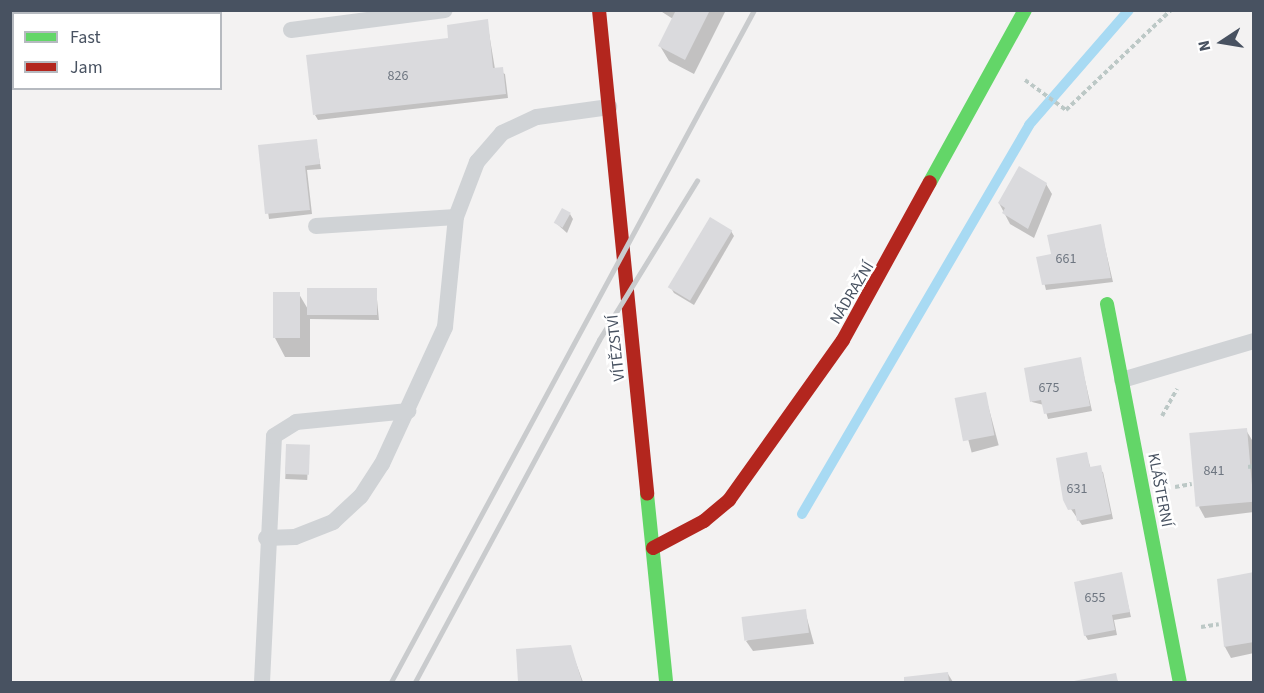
<!DOCTYPE html>
<html>
<head>
<meta charset="utf-8">
<style>
	body { margin:0 }
	#map { position:relative; width:1264px; height:693px; overflow:hidden; background:#f3f2f2; font-family:"Source Sans 3",sans-serif }
	div>[style] { position:absolute }
	[style*='--x'] { left:calc(var(--x)*1px); top:calc(var(--y)*1px); width:calc(var(--w)*1px); rotate:calc(var(--a)*1deg) }
	.shadow>* { inset:0; background:#0003; transform-origin:0 0 }
	.stream>* { height:10px; margin:-5px; padding:0 5px; transform-origin:5px; border-radius:5px; background:#a8daf3 }
	.building>* { inset:0; background:#dadadd; transform-origin:0 0 }
	.path>* { height:4px; margin-top:-2px; transform-origin:0; background:repeating-linear-gradient(90deg,#bcc8c6 0 4.5px,transparent 0 7.5px) }
	.lane>* { height:16px; margin:-8px; padding:0 8px; transform-origin:8px; border-radius:8px; background:#d0d3d6 }
	.fast>* { height:14px; margin:-7px; padding:0 7px; transform-origin:7px; border-radius:7px; background:#63d668 }
	.jam>* { height:14px; margin:-7px; padding:0 7px; transform-origin:7px; border-radius:7px; background:#b3261e }
	.rail>* { height:4.5px; margin:-2.25px; padding:0 2.25px; transform-origin:2.25px; border-radius:2.25px; background:#c9cbcd }
	span { translate:-50% -50%; white-space:nowrap; text-align:center; line-height:1.15; -webkit-text-stroke:5px #fff; paint-order:stroke }
	.number-label { font-size:14px; color:#6e7681 }
	.number-label span { -webkit-text-stroke-width:0 }
	.street-label { font-size:16px; color:#485261 }
	.frame { position:absolute; inset:0; border:12px solid #485261; pointer-events:none }
	.legend { position:absolute; left:12px; top:12px; width:210px; height:78px; box-sizing:border-box; background:#fff; border:2px solid #b6bac0; margin:0; padding:8px 10px; list-style:none; font-size:18px; color:#485261 }
	.legend li { display:flex; align-items:center; gap:12px; height:30px }
	.legend b { width:30px; border:2px solid #b6bac0 }
	.north { position:absolute; left:1192px; top:12px; width:60px; height:60px; -webkit-text-stroke:4px #fff; paint-order:stroke; rotate:258deg; font-size:16px; font-weight:700; line-height:24px; text-align:center; color:#485261 }
	.north::after { content:''; display:block; margin:auto; width:21px; height:27px; background:#485261; clip-path:polygon(50% 0,100% 100%,50% 72%,0 100%) }
</style>
</head>
<body>
<div id="map">
	<div class="shadow">
		<div style="clip-path:polygon(726px 10px,694px 74px,669px 61px,660px 46px,673px 19px,659px 10px)"></div>
		<div style="clip-path:polygon(487px 21px,495px 69px,505px 74px,508px 98px,318px 120px,315px 115px)"></div>
		<div style="clip-path:polygon(316px 141px,321px 169px,307px 170px,312px 214px,269px 219px,259px 146px)"></div>
		<div style="clip-path:polygon(1046px 184px,1052px 194px,1034px 238px,1010px 224px,999px 203px)"></div>
		<div style="clip-path:polygon(570px 214px,573px 219px,567px 233px,557px 224px)"></div>
		<div style="clip-path:polygon(1100px 226px,1113px 282px,1046px 290px,1038px 258px,1053px 256px)"></div>
		<div style="clip-path:polygon(731px 231px,734px 236px,694px 305px,674px 293px,671px 288px)"></div>
		<div style="clip-path:polygon(376px 289px,379px 320px,310px 319px,310px 357px,285px 357px,275px 338px,299px 294px,309px 311px)"></div>
		<div style="clip-path:polygon(1080px 358px,1092px 411px,1048px 419px,1044px 405px,1032px 402px,1025px 369px)"></div>
		<div style="left:985px;top:394px;width:53px;height:28px;rotate:75deg"></div>
		<div style="clip-path:polygon(1246px 430px,1252px 440px,1254px 512px,1205px 518px,1199px 507px)"></div>
		<div style="left:287px;top:445px;width:22px;height:34px;rotate:3deg"></div>
		<div style="clip-path:polygon(1086px 454px,1091px 469px,1103px 472px,1113px 519px,1082px 525px,1064px 499px)"></div>
		<div style="clip-path:polygon(1254px 573px,1254px 653px,1231px 658px,1225px 647px,1218px 580px)"></div>
		<div style="clip-path:polygon(1121px 574px,1131px 617px,1114px 620px,1117px 635px,1088px 640px,1085px 635px)"></div>
		<div style="clip-path:polygon(805px 611px,814px 644px,753px 651px,746px 641px)"></div>
		<div style="clip-path:polygon(570px 647px,583px 682px,520px 682px,517px 651px)"></div>
		<div style="clip-path:polygon(948px 674px,953px 682px,906px 682px,905px 678px)"></div>
		<div style="clip-path:polygon(1115px 675px,1118px 682px,1077px 682px)"></div>
	</div>
	<div class="stream">
		<div style="--x:802;--y:514;--w:450;--a:-59.7"></div>
		<div style="--x:1029;--y:125;--w:152;--a:-49"></div>
	</div>
	<div class="building">
		<div style="clip-path:polygon(676px 10px,710px 10px,685px 60px,658px 46px)"></div>
		<div style="clip-path:polygon(488px 19px,493px 68px,503px 67px,506px 94px,313px 115px,306px 55px,448px 38px,447px 25px)"></div>
		<div style="clip-path:polygon(317px 139px,320px 164px,305px 166px,310px 210px,265px 214px,258px 145px)"></div>
		<div style="clip-path:polygon(1019px 166px,1047px 183px,1028px 229px,1002px 213px,1005px 208px,998px 203px)"></div>
		<div style="left:562px;top:208px;width:10px;height:17px;rotate:29deg"></div>
		<div style="left:710px;top:217px;width:26px;height:82px;rotate:31deg"></div>
		<div style="clip-path:polygon(1101px 224px,1111px 278px,1042px 285px,1036px 257px,1051px 254px,1047px 235px)"></div>
		<div style="left:307px;top:288px;width:70px;height:27px"></div>
		<div style="left:300px;top:292px;width:46px;height:27px;rotate:90deg"></div>
		<div style="clip-path:polygon(1081px 357px,1090px 406px,1044px 414px,1041px 400px,1030px 402px,1024px 368px)"></div>
		<div style="left:986px;top:392px;width:44px;height:32px;rotate:79deg"></div>
		<div style="left:1247px;top:428px;width:74px;height:58px;rotate:85deg"></div>
		<div style="left:286px;top:444px;width:24px;height:30px;rotate:2deg"></div>
		<div style="clip-path:polygon(1087px 452px,1090px 467px,1101px 465px,1111px 514px,1077px 521px,1075px 509px,1068px 510px,1063px 500px,1056px 458px)"></div>
		<div style="clip-path:polygon(1122px 572px,1130px 612px,1112px 615px,1115px 630px,1084px 636px,1074px 582px)"></div>
		<div style="clip-path:polygon(1254px 572px,1254px 642px,1224px 647px,1217px 579px)"></div>
		<div style="left:806px;top:609px;width:24px;height:65px;rotate:83deg"></div>
		<div style="clip-path:polygon(571px 645px,582px 682px,518px 682px,516px 649px)"></div>
		<div style="clip-path:polygon(948px 672px,949px 682px,904px 682px,904px 677px)"></div>
		<div style="clip-path:polygon(1116px 673px,1118px 682px,1075px 682px,1074px 681px)"></div>
	</div>
	<div class="path">
		<div style="--x:1025;--y:80;--w:51;--a:36.2"></div>
		<div style="--x:1066;--y:110;--w:145;--a:-43.6"></div>
		<div style="--x:1162;--y:416;--w:31;--a:-61"></div>
		<div style="--x:1248;--y:467;--w:6;--a:-9"></div>
		<div style="--x:1175;--y:487;--w:17;--a:-10"></div>
		<div style="--x:1201;--y:627;--w:18;--a:-9"></div>
	</div>
	<div class="lane">
		<div style="--x:291;--y:30;--w:155;--a:-7.4"></div>
		<div style="--x:316;--y:226;--w:140;--a:-3.7"></div>
		<div style="--x:456;--y:217;--w:59;--a:-69.1"></div>
		<div style="--x:477;--y:162;--w:38;--a:-49"></div>
		<div style="--x:502;--y:133;--w:38;--a:-25"></div>
		<div style="--x:537;--y:117;--w:73;--a:-7.9"></div>
		<div style="--x:1122;--y:380;--w:138;--a:-16.5"></div>
		<div style="--x:266;--y:538;--w:29;--a:-2"></div>
		<div style="--x:295;--y:537;--w:41;--a:-21.5"></div>
		<div style="--x:333;--y:522;--w:38;--a:-43"></div>
		<div style="--x:361;--y:496;--w:38;--a:-57"></div>
		<div style="--x:382;--y:464;--w:151;--a:-65.3"></div>
		<div style="--x:445;--y:327;--w:111;--a:-84.3"></div>
		<div style="--x:262;--y:682;--w:246;--a:-87.2"></div>
		<div style="--x:274;--y:436;--w:26;--a:-32"></div>
		<div style="--x:296;--y:422;--w:113;--a:-5.6"></div>
	</div>
	<div class="fast">
		<div style="--x:930;--y:182;--w:196;--a:-61.1"></div>
		<div style="--x:1107;--y:304;--w:385;--a:79.1"></div>
		<div style="--x:647;--y:494;--w:189;--a:84.2"></div>
	</div>
	<div class="jam">
		<div style="--x:599;--y:10;--w:486;--a:84.3"></div>
		<div style="--x:653;--y:548;--w:58;--a:-27.9"></div>
		<div style="--x:704;--y:521;--w:33;--a:-40"></div>
		<div style="--x:729;--y:500;--w:196;--a:-54.5"></div>
		<div style="--x:843;--y:340;--w:180;--a:-61.2"></div>
	</div>
	<div class="rail">
		<div style="--x:391;--y:682;--w:764;--a:-61.62"></div>
		<div style="--x:415;--y:682;--w:388;--a:-61.7"></div>
		<div style="--x:599;--y:340;--w:187;--a:-58.4"></div>
	</div>
	<div class="number-label">
		<span style="left:398px;top:76px">826</span>
		<span style="left:1066px;top:259px">661</span>
		<span style="left:1049px;top:388px">675</span>
		<span style="left:1214px;top:471px">841</span>
		<span style="left:1077px;top:489px">631</span>
		<span style="left:1095px;top:598px">655</span>
	</div>
	<div class="street-label">
		<span style="left:852px;top:293px;rotate:-59deg">NÁDRAŽNÍ</span>
		<span style="left:616px;top:348px;rotate:-96deg">VÍTĚZSTVÍ</span>
		<span style="left:1160px;top:490px;rotate:79deg">KLÁŠTERNÍ</span>
	</div>
	<div class="frame"></div>
	<ul class="legend">
	<li><b style="height:8px;background:#63d668"></b>Fast</li>
	<li><b style="height:8px;background:#b3261e"></b>Jam</li>
	</ul>
	<div class="north">N</div>
</div>
</body>
</html>
